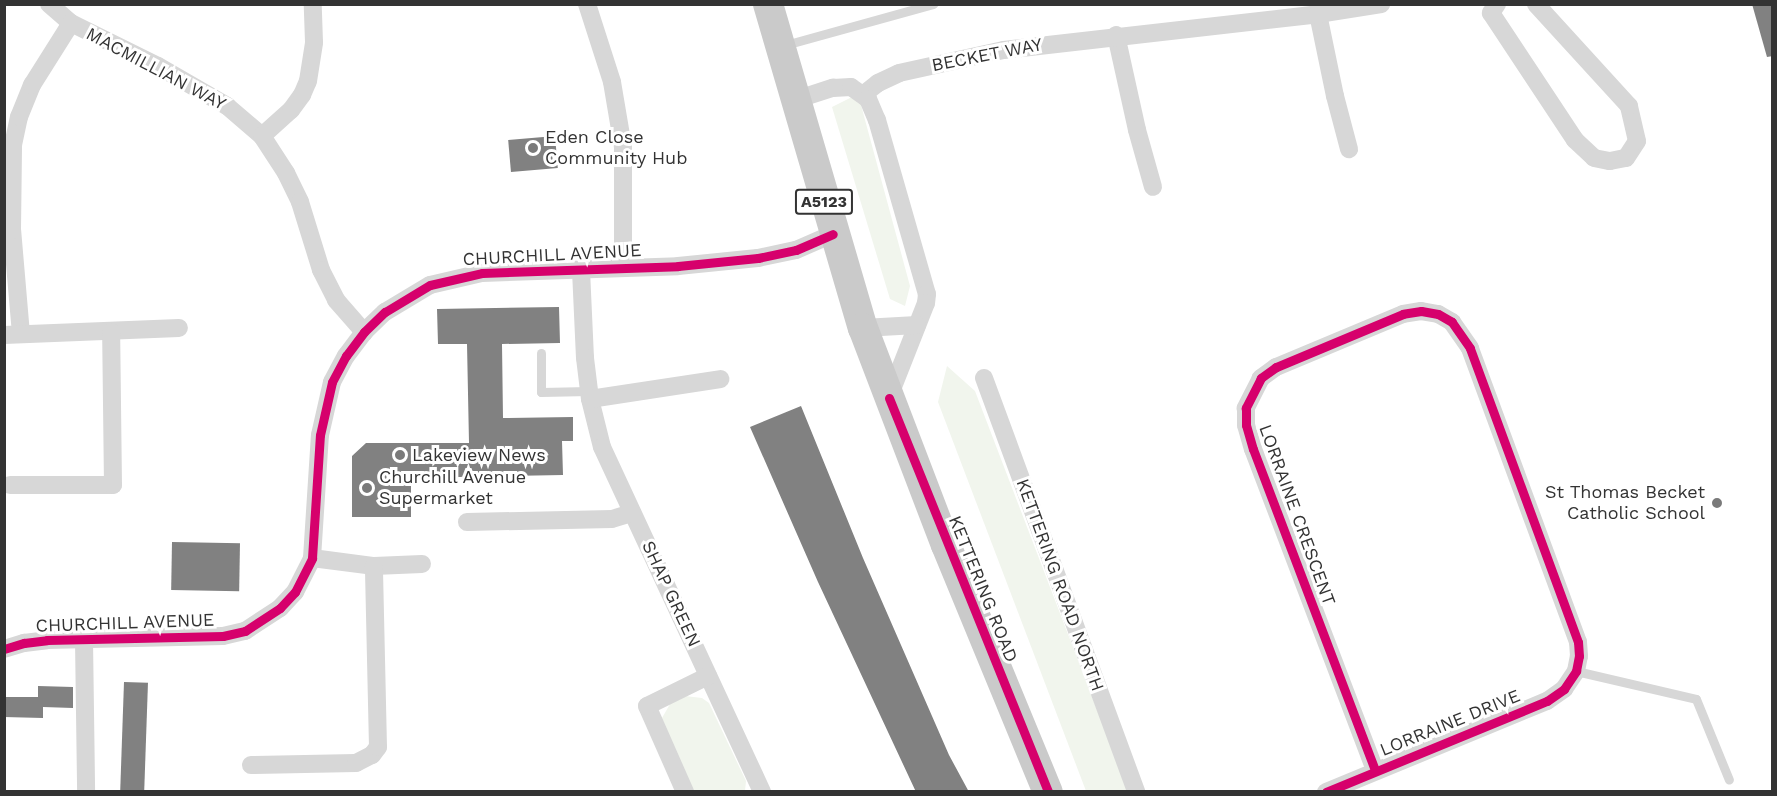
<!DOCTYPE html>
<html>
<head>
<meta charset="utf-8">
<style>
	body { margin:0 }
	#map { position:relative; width:1777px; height:796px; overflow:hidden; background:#fff; font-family:"Work Sans",sans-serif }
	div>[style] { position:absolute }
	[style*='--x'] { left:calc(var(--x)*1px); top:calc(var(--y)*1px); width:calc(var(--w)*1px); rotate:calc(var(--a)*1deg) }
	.green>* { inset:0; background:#f1f5ed }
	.building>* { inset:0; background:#818181; transform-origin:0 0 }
	.service>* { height:9px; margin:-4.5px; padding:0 4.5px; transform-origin:4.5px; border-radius:4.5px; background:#d7d7d7 }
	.minor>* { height:18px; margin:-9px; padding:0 9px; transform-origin:9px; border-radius:9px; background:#d7d7d7 }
	.primary>* { height:30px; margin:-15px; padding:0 15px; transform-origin:15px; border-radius:15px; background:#cacaca }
	.cycleway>* { height:9px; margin:-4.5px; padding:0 4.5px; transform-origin:4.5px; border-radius:4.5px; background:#d6006c }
	.dots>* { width:16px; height:16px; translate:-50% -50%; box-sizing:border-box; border:3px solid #fff; border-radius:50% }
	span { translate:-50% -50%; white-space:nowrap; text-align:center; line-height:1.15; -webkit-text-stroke:6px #fff; paint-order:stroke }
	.shield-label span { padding:2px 4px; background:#fff; border:2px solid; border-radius:4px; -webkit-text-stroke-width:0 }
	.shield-label { font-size:16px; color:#333; font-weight:700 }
	.street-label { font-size:18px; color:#333 }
	.poi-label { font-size:18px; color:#333 }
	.left { translate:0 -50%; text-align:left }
	.right { translate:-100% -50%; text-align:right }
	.frame { position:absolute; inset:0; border:6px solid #333; pointer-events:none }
</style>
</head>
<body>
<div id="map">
	<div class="green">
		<div style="clip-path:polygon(858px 94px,910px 286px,905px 306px,890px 299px,832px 107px)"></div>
		<div style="clip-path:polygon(947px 366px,975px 391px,1128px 791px,1086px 791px,938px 402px)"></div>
		<div style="clip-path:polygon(685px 696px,702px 698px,709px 703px,746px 781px,745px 791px,692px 791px,662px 718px,670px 704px)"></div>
	</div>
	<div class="building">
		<div style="clip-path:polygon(1752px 4px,1773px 4px,1773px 56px,1767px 57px)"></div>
		<div style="left:555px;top:136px;width:32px;height:47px;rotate:85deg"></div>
		<div style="clip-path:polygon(559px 307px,560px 343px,502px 344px,503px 418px,573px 417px,573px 441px,562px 441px,563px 475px,411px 478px,411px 517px,352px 517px,352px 456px,366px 443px,469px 443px,467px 344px,438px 344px,437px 309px)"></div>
		<div style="clip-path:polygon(801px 406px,863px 558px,949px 755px,969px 792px,916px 792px,818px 582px,750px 427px)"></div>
		<div style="left:172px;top:542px;width:68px;height:48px;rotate:1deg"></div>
		<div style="left:124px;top:682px;width:24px;height:110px;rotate:2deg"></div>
		<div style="clip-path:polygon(38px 686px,73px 687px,73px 708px,43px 707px,43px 718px,4px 717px,4px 697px,38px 697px)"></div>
	</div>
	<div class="service">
		<div style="--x:785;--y:45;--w:154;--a:-15.5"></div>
		<div style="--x:541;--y:353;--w:39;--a:90"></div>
		<div style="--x:541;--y:392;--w:48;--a:-1.2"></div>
		<div style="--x:1576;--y:671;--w:123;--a:13.1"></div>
		<div style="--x:1696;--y:699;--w:87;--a:67.8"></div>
	</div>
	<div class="minor">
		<div style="--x:49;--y:4;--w:29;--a:41"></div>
		<div style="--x:71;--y:23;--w:97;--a:26.3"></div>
		<div style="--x:158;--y:66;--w:80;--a:30.1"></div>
		<div style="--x:227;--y:106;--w:46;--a:40.6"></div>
		<div style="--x:262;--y:136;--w:44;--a:57"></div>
		<div style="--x:286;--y:173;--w:32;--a:64"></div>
		<div style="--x:300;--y:202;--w:71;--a:72.8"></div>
		<div style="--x:321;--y:270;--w:34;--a:63"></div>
		<div style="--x:336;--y:300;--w:43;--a:48.8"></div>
		<div style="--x:587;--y:4;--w:82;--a:72.2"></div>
		<div style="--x:612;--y:82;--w:66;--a:80.4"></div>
		<div style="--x:623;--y:147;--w:121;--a:90"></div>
		<div style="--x:1497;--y:4;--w:11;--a:124"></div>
		<div style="--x:1491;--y:13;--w:152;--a:56.5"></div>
		<div style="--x:1575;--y:140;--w:26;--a:43"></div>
		<div style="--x:1594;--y:158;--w:16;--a:11"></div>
		<div style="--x:1610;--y:161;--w:16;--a:-11"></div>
		<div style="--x:1626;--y:158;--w:20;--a:-57"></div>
		<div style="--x:1637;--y:141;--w:36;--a:-103"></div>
		<div style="--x:1629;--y:106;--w:138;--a:-132.4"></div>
		<div style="--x:1318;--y:14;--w:84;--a:78.3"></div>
		<div style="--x:1335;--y:96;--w:55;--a:75.2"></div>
		<div style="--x:1116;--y:35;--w:97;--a:77.5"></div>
		<div style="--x:1137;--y:130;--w:59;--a:74.3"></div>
		<div style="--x:864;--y:94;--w:18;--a:-38"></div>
		<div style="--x:878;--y:83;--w:23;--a:-25"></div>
		<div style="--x:899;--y:73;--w:107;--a:-12.4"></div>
		<div style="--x:1004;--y:50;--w:316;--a:-6.5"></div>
		<div style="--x:1318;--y:14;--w:64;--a:-9"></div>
		<div style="--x:795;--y:100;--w:40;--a:-18"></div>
		<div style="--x:833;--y:88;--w:18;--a:-3"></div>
		<div style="--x:851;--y:87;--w:21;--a:35"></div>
		<div style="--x:868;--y:99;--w:23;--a:67"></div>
		<div style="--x:877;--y:120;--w:181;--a:74"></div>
		<div style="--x:927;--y:294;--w:9;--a:96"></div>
		<div style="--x:926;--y:303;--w:101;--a:111.5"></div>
		<div style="--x:262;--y:136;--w:39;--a:-42"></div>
		<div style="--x:291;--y:110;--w:19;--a:-54"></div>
		<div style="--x:302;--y:95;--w:15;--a:-67"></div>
		<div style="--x:308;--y:81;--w:39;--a:-81"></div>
		<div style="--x:314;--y:42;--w:38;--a:-92"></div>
		<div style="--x:581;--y:270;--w:88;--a:87.4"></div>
		<div style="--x:585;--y:358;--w:41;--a:83"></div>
		<div style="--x:590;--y:399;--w:49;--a:76"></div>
		<div style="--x:602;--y:447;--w:380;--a:65.1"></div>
		<div style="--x:863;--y:328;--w:54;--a:-3.2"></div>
		<div style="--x:21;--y:334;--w:104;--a:-94.9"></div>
		<div style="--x:12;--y:230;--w:85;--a:-89.3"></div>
		<div style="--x:13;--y:145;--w:29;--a:-78"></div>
		<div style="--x:19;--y:117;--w:35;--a:-68"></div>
		<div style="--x:32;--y:85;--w:73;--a:-57.8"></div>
		<div style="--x:4;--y:335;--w:175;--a:-2.3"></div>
		<div style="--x:984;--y:378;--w:441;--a:69.8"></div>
		<div style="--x:590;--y:399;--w:132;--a:-8.7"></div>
		<div style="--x:10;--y:485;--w:103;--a:0"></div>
		<div style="--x:113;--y:485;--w:153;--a:-90.7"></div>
		<div style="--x:467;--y:522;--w:145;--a:-1.2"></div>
		<div style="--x:612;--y:519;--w:21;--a:-17"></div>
		<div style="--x:312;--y:558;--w:63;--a:7.4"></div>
		<div style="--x:374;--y:566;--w:48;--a:-2.4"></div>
		<div style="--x:84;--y:640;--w:152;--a:89.2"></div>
		<div style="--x:4;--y:649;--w:21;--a:-17"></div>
		<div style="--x:24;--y:643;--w:23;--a:-7"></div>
		<div style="--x:47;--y:640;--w:176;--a:-1.3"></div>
		<div style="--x:223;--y:636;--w:23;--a:-13"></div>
		<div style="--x:245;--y:631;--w:42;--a:-33.3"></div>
		<div style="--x:280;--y:608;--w:22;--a:-47"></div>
		<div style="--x:295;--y:592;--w:38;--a:-63"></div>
		<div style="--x:312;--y:558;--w:123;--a:-86.3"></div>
		<div style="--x:320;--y:435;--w:54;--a:-77.2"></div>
		<div style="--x:332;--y:382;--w:30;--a:-62"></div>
		<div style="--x:346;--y:356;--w:30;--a:-53"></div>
		<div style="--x:364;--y:332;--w:29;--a:-44"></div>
		<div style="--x:385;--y:312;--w:52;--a:-31"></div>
		<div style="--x:430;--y:285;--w:53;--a:-13"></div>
		<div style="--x:482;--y:273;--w:196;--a:-2"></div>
		<div style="--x:678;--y:266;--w:80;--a:-5.7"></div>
		<div style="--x:758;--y:258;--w:39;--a:-12"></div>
		<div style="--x:796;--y:250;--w:40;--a:-23.4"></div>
		<div style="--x:251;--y:765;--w:105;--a:-1.1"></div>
		<div style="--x:356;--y:763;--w:18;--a:-27"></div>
		<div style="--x:372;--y:755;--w:10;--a:-53"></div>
		<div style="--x:378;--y:747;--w:181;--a:-91.3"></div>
		<div style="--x:685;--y:792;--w:94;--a:-113.8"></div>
		<div style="--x:647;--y:706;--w:68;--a:-26.2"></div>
		<div style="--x:1326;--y:792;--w:239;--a:-22.4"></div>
		<div style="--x:1547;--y:701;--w:21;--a:-35"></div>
		<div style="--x:1564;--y:689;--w:22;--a:-56"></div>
		<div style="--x:1576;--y:671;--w:15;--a:-79"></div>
		<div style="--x:1579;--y:656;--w:14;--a:-94"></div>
		<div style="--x:1578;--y:642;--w:313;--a:-110.2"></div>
		<div style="--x:1470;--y:348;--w:32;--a:-125"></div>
		<div style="--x:1452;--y:322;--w:16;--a:-150"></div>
		<div style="--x:1438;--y:314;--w:17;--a:-170"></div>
		<div style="--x:1421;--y:311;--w:18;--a:171"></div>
		<div style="--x:1403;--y:314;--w:138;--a:157.3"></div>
		<div style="--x:1276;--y:367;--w:19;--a:144"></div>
		<div style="--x:1261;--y:378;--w:34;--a:117"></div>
		<div style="--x:1246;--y:408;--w:17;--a:90"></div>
		<div style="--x:1246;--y:425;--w:25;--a:74"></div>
		<div style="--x:1253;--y:449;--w:344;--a:69.2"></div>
	</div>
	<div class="primary">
		<div style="--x:768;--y:4;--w:338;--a:73.7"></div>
		<div style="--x:863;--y:328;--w:232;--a:69.1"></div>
		<div style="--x:946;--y:545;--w:267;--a:67.6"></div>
	</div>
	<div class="cycleway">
		<div style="--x:889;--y:398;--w:425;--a:68"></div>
		<div style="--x:4;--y:649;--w:21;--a:-17"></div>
		<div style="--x:24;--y:643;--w:23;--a:-7"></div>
		<div style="--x:47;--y:640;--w:176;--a:-1.3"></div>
		<div style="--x:223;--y:636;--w:23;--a:-13"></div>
		<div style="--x:245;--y:631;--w:42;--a:-33.3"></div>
		<div style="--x:280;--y:608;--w:22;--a:-47"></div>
		<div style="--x:295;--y:592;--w:38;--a:-63"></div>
		<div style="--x:312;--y:558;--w:123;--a:-86.3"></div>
		<div style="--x:320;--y:435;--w:54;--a:-77.2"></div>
		<div style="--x:332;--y:382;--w:30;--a:-62"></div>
		<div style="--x:346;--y:356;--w:30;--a:-53"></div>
		<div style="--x:364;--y:332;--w:29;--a:-44"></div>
		<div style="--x:385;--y:312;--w:52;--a:-31"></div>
		<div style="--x:430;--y:285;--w:53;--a:-13"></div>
		<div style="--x:482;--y:273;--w:196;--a:-2"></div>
		<div style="--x:678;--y:266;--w:80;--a:-5.7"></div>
		<div style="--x:758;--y:258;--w:39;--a:-12"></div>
		<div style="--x:796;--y:250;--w:40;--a:-23.4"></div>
		<div style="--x:1326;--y:792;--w:239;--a:-22.4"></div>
		<div style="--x:1547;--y:701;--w:21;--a:-35"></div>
		<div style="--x:1564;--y:689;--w:22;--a:-56"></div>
		<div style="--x:1576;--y:671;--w:15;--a:-79"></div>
		<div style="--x:1579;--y:656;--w:14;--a:-94"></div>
		<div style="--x:1578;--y:642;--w:313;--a:-110.2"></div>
		<div style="--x:1470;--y:348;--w:32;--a:-125"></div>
		<div style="--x:1452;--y:322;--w:16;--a:-150"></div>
		<div style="--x:1438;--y:314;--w:17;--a:-170"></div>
		<div style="--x:1421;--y:311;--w:18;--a:171"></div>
		<div style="--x:1403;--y:314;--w:138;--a:157.3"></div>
		<div style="--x:1276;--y:367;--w:19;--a:144"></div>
		<div style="--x:1261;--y:378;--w:34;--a:117"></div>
		<div style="--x:1246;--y:408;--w:17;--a:90"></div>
		<div style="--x:1246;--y:425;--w:25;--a:74"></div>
		<div style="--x:1253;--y:449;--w:344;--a:69.2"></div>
	</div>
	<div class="dots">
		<div style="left:533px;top:148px;background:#7a7a7a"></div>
		<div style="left:400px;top:455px;background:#7a7a7a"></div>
		<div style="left:367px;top:488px;background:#7a7a7a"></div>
		<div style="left:1717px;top:503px;background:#7a7a7a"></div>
	</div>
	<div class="shield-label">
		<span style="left:824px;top:202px">A5123</span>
	</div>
	<div class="street-label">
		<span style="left:987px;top:55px;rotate:-11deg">BECKET WAY</span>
		<span style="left:156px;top:69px;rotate:28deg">MACMILLIAN WAY</span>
		<span style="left:552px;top:255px;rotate:-3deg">CHURCHILL AVENUE</span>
		<span style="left:1297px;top:515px;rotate:70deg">LORRAINE CRESCENT</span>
		<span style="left:1060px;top:585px;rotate:70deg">KETTERING ROAD NORTH</span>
		<span style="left:983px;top:589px;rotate:68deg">KETTERING ROAD</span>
		<span style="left:671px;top:594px;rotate:65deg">SHAP GREEN</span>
		<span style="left:125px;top:623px;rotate:-2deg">CHURCHILL AVENUE</span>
		<span style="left:1450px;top:723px;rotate:-22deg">LORRAINE DRIVE</span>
	</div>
	<div class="poi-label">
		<span class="left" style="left:545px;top:148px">Eden Close<br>Community Hub</span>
		<span class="left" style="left:412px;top:455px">Lakeview News</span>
		<span class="left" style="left:379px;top:488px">Churchill Avenue<br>Supermarket</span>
		<span class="right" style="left:1705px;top:503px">St Thomas Becket<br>Catholic School</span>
	</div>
	<div class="frame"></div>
</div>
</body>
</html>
